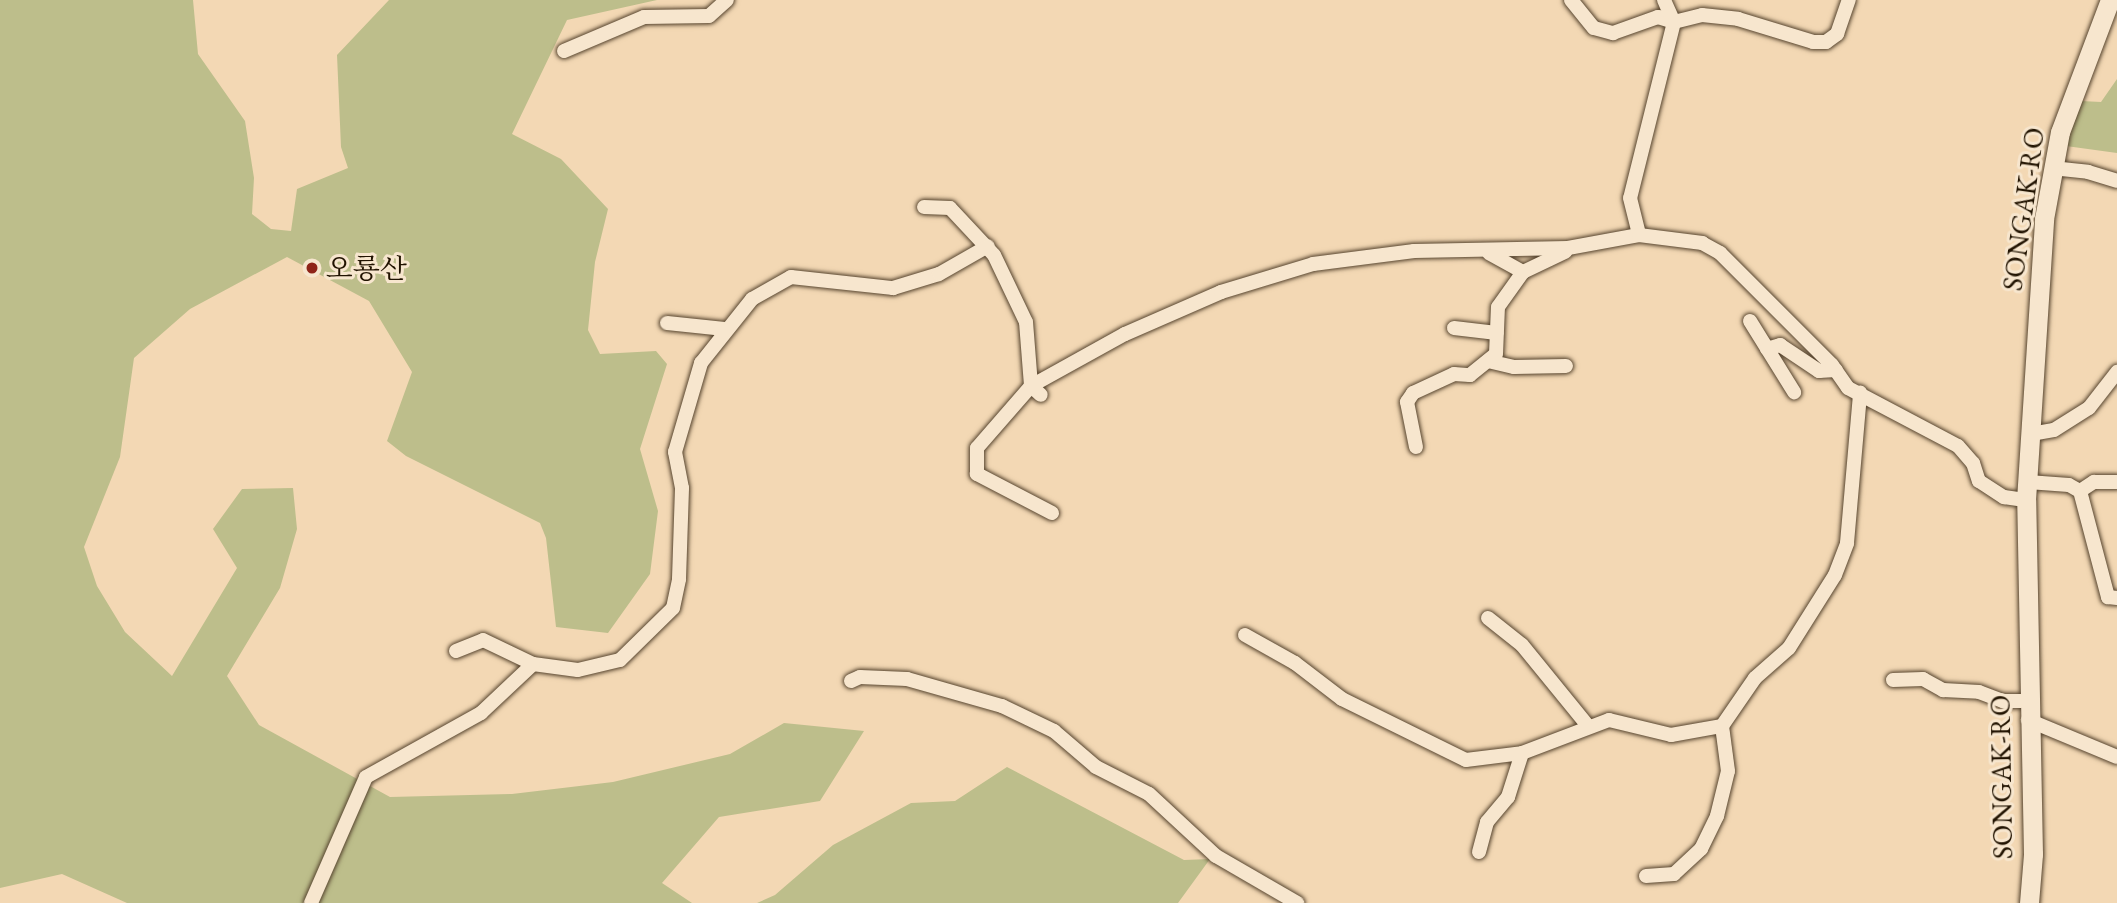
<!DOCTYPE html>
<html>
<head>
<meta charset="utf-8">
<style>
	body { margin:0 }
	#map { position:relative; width:2117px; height:903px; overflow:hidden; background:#f3d8b4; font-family:"EB Garamond","Noto Serif KR",serif }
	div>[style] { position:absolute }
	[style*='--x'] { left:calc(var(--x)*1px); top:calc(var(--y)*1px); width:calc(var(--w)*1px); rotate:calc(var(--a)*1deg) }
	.green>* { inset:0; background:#bdbe8b }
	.roads { filter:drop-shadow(0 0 2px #56442e) drop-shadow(0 0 2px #56442e) }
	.street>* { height:14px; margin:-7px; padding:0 7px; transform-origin:7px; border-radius:7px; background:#f7e6ce }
	.secondary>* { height:19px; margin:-9.5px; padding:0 9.5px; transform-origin:9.5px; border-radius:9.5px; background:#f7e6ce }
	.dots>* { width:19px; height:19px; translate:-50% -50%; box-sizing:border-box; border:4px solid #f7e6ce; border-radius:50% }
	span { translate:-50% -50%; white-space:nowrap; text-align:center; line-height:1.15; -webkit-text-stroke:6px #f7e6ce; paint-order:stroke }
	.street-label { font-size:28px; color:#211301 }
	.poi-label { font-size:28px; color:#211301 }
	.left { translate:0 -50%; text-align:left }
</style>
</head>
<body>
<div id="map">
	<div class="green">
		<div style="clip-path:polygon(0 0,193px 0,198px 54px,245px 121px,254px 178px,252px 214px,271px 229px,291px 231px,297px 189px,348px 168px,341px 147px,337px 55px,389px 0,657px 0,567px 20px,512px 134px,561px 159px,608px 209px,595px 262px,588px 330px,600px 354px,656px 351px,667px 364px,640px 449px,658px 511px,650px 574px,608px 633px,556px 627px,546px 538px,540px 523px,406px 456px,387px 441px,412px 372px,369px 301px,287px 257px,190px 309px,134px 358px,120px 457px,84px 547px,97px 586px,125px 632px,172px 676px,237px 568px,213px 529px,242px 489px,293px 488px,297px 529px,280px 588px,227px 676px,259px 725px,390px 797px,512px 794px,613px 782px,730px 754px,784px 723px,864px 731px,820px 801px,719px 817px,662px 883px,692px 903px,127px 903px,62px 874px,0 888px)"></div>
		<div style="clip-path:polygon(2117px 79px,2117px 153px,2066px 146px,2081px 101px,2101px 102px)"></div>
		<div style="clip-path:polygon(1007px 767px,1184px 860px,1210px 859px,1178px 903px,757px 903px,775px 895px,833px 845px,911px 803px,955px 801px)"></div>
	</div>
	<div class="roads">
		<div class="street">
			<div style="--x:1571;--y:0;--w:36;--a:51"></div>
			<div style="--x:1594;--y:28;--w:20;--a:15"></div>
			<div style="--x:1613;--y:33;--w:48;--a:-19.6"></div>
			<div style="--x:1658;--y:17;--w:17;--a:17"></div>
			<div style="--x:1674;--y:22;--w:181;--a:104"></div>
			<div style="--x:1630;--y:198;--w:38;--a:76"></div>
			<div style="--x:1664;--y:0;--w:24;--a:66"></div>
			<div style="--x:1674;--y:22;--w:29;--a:-14"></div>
			<div style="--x:1702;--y:15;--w:36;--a:6"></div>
			<div style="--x:1738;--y:19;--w:78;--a:17"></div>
			<div style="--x:1813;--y:42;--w:13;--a:0"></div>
			<div style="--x:1826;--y:42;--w:14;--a:-36"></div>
			<div style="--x:1837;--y:34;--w:36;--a:-71"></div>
			<div style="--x:564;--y:51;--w:87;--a:-23"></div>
			<div style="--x:644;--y:17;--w:65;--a:-0.9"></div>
			<div style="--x:709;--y:16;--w:24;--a:-42"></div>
			<div style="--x:2052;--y:168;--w:36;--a:6"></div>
			<div style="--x:2088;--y:172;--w:30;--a:17"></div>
			<div style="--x:924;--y:207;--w:26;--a:2"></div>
			<div style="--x:950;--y:208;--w:64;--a:46.9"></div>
			<div style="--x:994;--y:255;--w:74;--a:64.5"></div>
			<div style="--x:1026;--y:322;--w:64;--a:85.5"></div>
			<div style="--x:1031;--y:386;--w:13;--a:42"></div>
			<div style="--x:1523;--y:272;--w:47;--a:-25.5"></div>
			<div style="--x:1750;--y:321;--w:84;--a:58.2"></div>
			<div style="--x:667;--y:323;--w:58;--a:5.9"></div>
			<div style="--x:1454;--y:328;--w:43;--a:6.6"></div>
			<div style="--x:1767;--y:349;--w:14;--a:-17"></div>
			<div style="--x:1780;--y:345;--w:47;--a:33.7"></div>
			<div style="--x:1819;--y:371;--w:17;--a:-3"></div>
			<div style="--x:1488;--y:361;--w:27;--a:13"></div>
			<div style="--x:1514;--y:367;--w:52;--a:-1.1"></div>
			<div style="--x:2031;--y:434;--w:23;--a:-10"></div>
			<div style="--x:2054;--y:430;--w:41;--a:-32.2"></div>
			<div style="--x:2089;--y:408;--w:46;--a:-52.1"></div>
			<div style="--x:1416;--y:447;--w:46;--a:-101.3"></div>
			<div style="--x:1407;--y:402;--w:11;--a:-56"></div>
			<div style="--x:1413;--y:393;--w:45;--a:-24.9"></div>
			<div style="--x:1454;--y:374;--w:16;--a:4"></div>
			<div style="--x:1470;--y:375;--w:33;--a:-39"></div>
			<div style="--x:1496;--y:354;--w:47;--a:-87.6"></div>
			<div style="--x:1498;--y:307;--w:43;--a:-54.5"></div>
			<div style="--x:1523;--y:272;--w:39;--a:-151"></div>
			<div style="--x:2028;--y:482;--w:41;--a:4.2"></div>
			<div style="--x:2069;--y:485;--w:13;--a:29"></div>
			<div style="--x:2080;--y:491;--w:17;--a:-33"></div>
			<div style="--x:2094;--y:482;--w:23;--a:0"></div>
			<div style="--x:2080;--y:491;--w:110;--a:75.2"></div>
			<div style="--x:2108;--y:597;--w:9;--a:6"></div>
			<div style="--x:1052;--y:513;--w:85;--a:-152.5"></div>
			<div style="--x:977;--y:474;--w:26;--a:-90"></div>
			<div style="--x:977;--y:448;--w:82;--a:-48.9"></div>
			<div style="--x:1031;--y:386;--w:107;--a:-29"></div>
			<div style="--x:1125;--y:334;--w:105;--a:-23.6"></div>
			<div style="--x:1221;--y:292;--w:96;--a:-16.9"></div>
			<div style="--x:1313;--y:264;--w:102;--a:-7.3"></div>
			<div style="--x:1414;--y:251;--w:154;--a:-1.1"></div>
			<div style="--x:1568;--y:248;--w:72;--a:-10.4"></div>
			<div style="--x:1639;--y:235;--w:64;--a:7.2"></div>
			<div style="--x:1702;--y:243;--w:21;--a:29"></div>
			<div style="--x:1720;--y:253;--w:158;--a:45"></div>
			<div style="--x:1832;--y:365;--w:28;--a:55"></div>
			<div style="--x:1848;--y:388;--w:124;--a:27.8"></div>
			<div style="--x:1958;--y:446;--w:23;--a:49"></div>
			<div style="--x:1973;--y:463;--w:19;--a:72"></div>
			<div style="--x:1979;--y:481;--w:30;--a:33"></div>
			<div style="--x:2004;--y:497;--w:14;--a:8"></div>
			<div style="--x:1488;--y:618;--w:43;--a:38.5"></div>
			<div style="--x:1522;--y:645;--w:104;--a:50.8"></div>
			<div style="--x:1245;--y:635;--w:57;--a:29.2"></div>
			<div style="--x:1295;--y:663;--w:59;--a:37.5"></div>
			<div style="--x:1342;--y:699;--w:138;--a:26.2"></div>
			<div style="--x:1466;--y:760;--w:56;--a:-7.1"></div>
			<div style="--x:1522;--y:753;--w:93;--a:-20.8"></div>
			<div style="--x:1609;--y:720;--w:64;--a:13.6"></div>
			<div style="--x:1671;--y:735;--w:52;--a:-10"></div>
			<div style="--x:456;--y:651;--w:29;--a:-22"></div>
			<div style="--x:483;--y:640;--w:55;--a:25.6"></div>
			<div style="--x:533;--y:664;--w:45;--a:7.6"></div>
			<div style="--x:578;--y:670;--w:43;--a:-13.4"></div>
			<div style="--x:620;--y:660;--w:74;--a:-44.5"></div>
			<div style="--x:673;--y:608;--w:30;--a:-78"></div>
			<div style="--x:679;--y:579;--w:91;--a:-88.1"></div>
			<div style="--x:682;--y:488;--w:37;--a:-101"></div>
			<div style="--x:675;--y:452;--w:93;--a:-73.7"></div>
			<div style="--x:701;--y:363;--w:82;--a:-51.4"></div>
			<div style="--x:752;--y:299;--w:45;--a:-29.4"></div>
			<div style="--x:791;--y:277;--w:103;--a:6.2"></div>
			<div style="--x:893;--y:288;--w:48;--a:-16.9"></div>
			<div style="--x:939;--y:274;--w:56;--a:-29.7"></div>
			<div style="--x:1893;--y:680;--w:30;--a:-2"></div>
			<div style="--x:1923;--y:679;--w:23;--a:29"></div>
			<div style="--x:1943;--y:690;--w:36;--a:3"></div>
			<div style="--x:1979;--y:692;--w:26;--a:21"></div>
			<div style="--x:2003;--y:701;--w:18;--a:0"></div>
			<div style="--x:851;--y:681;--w:10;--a:-24"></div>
			<div style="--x:860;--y:677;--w:47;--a:2.4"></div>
			<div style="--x:907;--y:679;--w:99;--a:15.9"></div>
			<div style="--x:1002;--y:706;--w:58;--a:25.7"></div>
			<div style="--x:1054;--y:731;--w:55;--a:40.6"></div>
			<div style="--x:1096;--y:767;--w:59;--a:27"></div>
			<div style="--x:1149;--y:794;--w:91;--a:42.8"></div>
			<div style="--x:1216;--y:856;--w:94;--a:30.1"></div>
			<div style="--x:2028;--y:720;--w:96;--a:22.6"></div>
			<div style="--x:1479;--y:852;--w:31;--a:-75"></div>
			<div style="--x:1487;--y:822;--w:33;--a:-50"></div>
			<div style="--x:1508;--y:797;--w:46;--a:-72.3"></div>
			<div style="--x:1646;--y:876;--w:28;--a:-4"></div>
			<div style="--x:1674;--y:874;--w:37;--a:-43"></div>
			<div style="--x:1701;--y:849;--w:37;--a:-64"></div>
			<div style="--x:1717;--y:816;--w:46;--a:-76.3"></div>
			<div style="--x:1728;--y:771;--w:45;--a:-97.6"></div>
			<div style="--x:1722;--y:726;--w:58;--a:-55.5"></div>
			<div style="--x:1755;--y:678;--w:45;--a:-41.4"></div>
			<div style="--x:1789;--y:648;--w:86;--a:-57.8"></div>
			<div style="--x:1835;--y:575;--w:34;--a:-69"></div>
			<div style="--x:1847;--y:543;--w:151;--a:-85"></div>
			<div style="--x:311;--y:903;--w:137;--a:-66.4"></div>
			<div style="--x:366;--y:777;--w:132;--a:-29.1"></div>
			<div style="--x:481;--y:713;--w:71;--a:-43.3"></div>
		</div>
		<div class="secondary">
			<div style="--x:2029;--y:903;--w:49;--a:-85.3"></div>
			<div style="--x:2033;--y:854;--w:354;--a:-91.1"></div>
			<div style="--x:2026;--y:500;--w:282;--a:-86.3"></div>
			<div style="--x:2044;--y:219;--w:88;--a:-79.6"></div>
			<div style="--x:2060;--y:132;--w:141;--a:-69.3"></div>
		</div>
	</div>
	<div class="dots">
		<div style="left:312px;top:268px;background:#8f2418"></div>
	</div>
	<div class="street-label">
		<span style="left:2023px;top:209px;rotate:-82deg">SONGAK-RO</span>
		<span style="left:2001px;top:777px;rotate:-91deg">SONGAK-RO</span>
	</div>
	<div class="poi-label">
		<span class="left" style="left:326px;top:268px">오룡산</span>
	</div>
</div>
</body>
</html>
